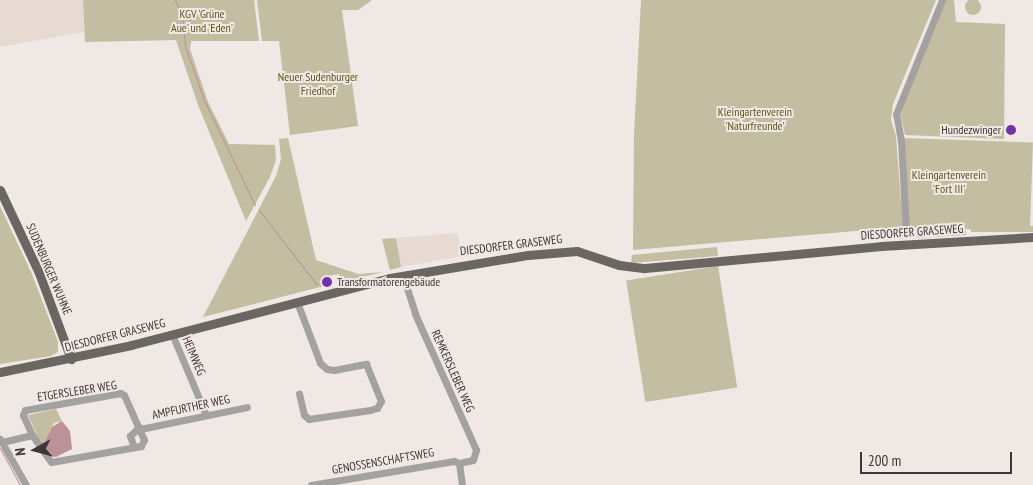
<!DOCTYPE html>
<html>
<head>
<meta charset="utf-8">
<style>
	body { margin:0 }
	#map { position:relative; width:1033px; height:485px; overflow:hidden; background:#efe8e4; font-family:"PT Sans Narrow",sans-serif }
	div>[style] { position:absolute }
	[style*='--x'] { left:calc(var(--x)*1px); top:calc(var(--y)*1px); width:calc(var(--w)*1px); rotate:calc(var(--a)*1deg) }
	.built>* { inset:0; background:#e7dad2 }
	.green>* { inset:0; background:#c3bda1; transform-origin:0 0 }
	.round { border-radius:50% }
	.water>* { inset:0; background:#bc9296 }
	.stream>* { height:1px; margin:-0.5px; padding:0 0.5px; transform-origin:0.5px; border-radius:0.5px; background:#bc9296 }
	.minor>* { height:7px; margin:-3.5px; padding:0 3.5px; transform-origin:3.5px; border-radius:3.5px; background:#a4a2a0 }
	.major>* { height:9px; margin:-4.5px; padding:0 4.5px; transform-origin:4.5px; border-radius:4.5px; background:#6a6763 }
	.dots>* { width:14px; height:14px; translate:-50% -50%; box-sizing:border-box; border:2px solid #efe8e4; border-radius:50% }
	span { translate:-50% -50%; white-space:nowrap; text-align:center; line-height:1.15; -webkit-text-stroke:4px #efe8e4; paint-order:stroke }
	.park-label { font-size:12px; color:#615516 }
	.poi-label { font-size:12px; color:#3b3837 }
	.right { translate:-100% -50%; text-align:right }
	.left { translate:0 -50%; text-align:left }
	.street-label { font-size:12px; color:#3b3837 }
	.north { position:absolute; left:10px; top:425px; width:50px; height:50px; -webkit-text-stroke:4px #efe8e4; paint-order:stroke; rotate:263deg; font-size:14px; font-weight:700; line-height:20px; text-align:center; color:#3b3837 }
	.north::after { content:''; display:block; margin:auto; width:18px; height:22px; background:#3b3837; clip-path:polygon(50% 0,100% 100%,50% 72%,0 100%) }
	.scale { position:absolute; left:860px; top:452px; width:152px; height:22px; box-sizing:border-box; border:2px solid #3b3837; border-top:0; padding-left:6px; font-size:15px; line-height:18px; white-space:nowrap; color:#3b3837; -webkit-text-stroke:4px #efe8e4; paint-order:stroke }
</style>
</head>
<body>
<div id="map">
	<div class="built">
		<div style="clip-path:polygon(0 0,83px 0,84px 32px,0 47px)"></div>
		<div style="clip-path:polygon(458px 233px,461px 256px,401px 267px,396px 238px)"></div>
	</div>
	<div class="green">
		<div class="round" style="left:965px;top:-1px;width:16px;height:16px"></div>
		<div style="clip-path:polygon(83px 0,254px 0,259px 41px,191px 41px,190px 49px,208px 102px,229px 144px,275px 145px,276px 160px,270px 177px,246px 221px,198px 105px,176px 40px,85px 42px)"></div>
		<div style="clip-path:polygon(257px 0,372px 0,358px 10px,342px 10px,358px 126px,290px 135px,279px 41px,262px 41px)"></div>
		<div style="clip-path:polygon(641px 0,936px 0,893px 104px,891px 120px,896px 136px,903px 227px,633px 250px,634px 135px)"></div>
		<div style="clip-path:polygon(945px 0,954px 0,956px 22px,1005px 24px,1004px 139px,905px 135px,900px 112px)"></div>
		<div style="clip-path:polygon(288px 138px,316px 260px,358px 274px,383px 272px,341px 282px,339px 274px,322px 277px,324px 286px,203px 317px,276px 176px,281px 159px,279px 139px)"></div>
		<div style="left:903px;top:138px;width:130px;height:89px;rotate:2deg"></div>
		<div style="clip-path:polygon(0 206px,32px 274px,58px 342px,58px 352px,51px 356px,0 364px)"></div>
		<div style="left:1033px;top:226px;width:6px;height:62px;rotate:90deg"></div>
		<div style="left:905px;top:231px;width:8px;height:184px;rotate:104deg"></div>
		<div style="clip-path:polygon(966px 231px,966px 235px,916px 238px,916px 233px)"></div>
		<div style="clip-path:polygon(396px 238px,401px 267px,390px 270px,382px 239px)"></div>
		<div style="clip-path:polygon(717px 247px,718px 256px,631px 263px,632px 255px)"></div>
		<div style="left:718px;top:266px;width:123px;height:93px;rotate:81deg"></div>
		<div style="clip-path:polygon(56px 409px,62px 421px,54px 423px,42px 447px,28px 415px)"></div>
	</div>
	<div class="water">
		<div style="clip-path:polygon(62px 421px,70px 431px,72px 449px,56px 457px,49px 456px,42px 447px,52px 427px)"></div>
	</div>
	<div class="stream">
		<div style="--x:175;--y:0;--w:14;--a:65"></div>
		<div style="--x:182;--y:16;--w:30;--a:84"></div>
		<div style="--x:185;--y:46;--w:57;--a:70.6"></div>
		<div style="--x:204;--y:100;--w:117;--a:64.1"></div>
		<div style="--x:259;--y:210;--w:95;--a:52.3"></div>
		<div style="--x:0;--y:448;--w:42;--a:61.6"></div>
	</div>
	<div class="minor">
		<div style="--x:906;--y:230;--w:89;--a:-93.2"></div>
		<div style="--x:901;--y:141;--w:27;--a:-100"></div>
		<div style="--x:896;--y:114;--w:123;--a:-68"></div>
		<div style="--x:403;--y:276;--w:40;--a:72"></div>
		<div style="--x:415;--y:314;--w:149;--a:65.8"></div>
		<div style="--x:476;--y:450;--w:10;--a:107"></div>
		<div style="--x:473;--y:460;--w:14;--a:168"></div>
		<div style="--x:297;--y:302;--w:65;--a:69.3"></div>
		<div style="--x:320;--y:363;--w:9;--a:41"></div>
		<div style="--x:327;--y:369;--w:7;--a:8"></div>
		<div style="--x:334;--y:370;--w:33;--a:-11"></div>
		<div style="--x:366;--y:364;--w:40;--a:68"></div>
		<div style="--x:381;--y:401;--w:8;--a:120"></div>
		<div style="--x:377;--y:408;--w:7;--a:164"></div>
		<div style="--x:370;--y:410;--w:62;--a:171.6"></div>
		<div style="--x:309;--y:419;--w:6;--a:-141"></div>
		<div style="--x:304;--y:415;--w:22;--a:-103"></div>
		<div style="--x:172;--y:334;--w:88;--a:67.2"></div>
		<div style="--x:140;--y:429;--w:109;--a:-11.6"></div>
		<div style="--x:0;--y:439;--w:53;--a:60.5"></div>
		<div style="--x:2;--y:442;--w:31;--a:-13"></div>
		<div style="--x:32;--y:435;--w:22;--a:-114"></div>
		<div style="--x:23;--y:415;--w:5;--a:-68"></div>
		<div style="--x:25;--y:410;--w:97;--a:-10.1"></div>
		<div style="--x:120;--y:393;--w:4;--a:27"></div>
		<div style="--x:124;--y:395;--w:49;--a:66"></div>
		<div style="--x:144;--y:440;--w:7;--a:117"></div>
		<div style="--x:141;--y:446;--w:91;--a:169.9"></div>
		<div style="--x:51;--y:462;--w:33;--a:-125"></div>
		<div style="--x:134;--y:447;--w:12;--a:-110"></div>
		<div style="--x:130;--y:436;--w:13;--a:-45"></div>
		<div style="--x:459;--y:463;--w:22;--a:82"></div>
		<div style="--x:311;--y:485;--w:145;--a:-9.5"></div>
		<div style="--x:454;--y:461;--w:5;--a:22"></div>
	</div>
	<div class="major">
		<div style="--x:0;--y:190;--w:92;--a:64.8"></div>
		<div style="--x:39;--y:273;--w:92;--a:69.6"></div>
		<div style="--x:0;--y:372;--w:134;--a:-11.6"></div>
		<div style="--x:131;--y:345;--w:268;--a:-14.5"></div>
		<div style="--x:390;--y:278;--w:140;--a:-9.5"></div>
		<div style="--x:528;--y:255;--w:49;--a:-4.7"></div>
		<div style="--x:577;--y:251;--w:44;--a:18.4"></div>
		<div style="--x:619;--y:265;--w:26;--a:7"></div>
		<div style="--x:645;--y:268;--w:237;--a:-5.3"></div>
		<div style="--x:881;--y:246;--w:152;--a:-3.4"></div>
	</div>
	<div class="dots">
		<div style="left:1011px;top:130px;background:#7233a8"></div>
		<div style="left:327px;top:282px;background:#7233a8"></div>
	</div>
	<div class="park-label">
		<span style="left:202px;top:21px">KGV 'Grüne<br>Aue' und 'Eden'</span>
		<span style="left:318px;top:84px">Neuer Sudenburger<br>Friedhof</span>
		<span style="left:755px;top:119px">Kleingartenverein<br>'Naturfreunde'</span>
		<span style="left:949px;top:182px">Kleingartenverein<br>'Fort III'</span>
	</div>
	<div class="poi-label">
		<span class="right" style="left:1001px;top:130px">Hundezwinger</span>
		<span class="left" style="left:337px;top:282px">Transformatorengebäude</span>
	</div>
	<div class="street-label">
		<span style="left:912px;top:232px;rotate:-4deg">DIESDORFER GRASEWEG</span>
		<span style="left:511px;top:245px;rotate:-7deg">DIESDORFER GRASEWEG</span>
		<span style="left:49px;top:269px;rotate:67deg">SUDENBURGER WUHNE</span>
		<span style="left:115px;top:335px;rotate:-14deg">DIESDORFER GRASEWEG</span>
		<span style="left:194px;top:356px;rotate:67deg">HEIMWEG</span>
		<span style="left:453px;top:371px;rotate:66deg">REMKERSLEBER WEG</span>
		<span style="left:77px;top:391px;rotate:-9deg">ETGERSLEBER WEG</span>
		<span style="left:191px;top:407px;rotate:-12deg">AMPFURTHER WEG</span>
		<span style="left:383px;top:461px;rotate:-10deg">GENOSSENSCHAFTSWEG</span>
	</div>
	<div class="north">N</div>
	<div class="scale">200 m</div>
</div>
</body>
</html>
